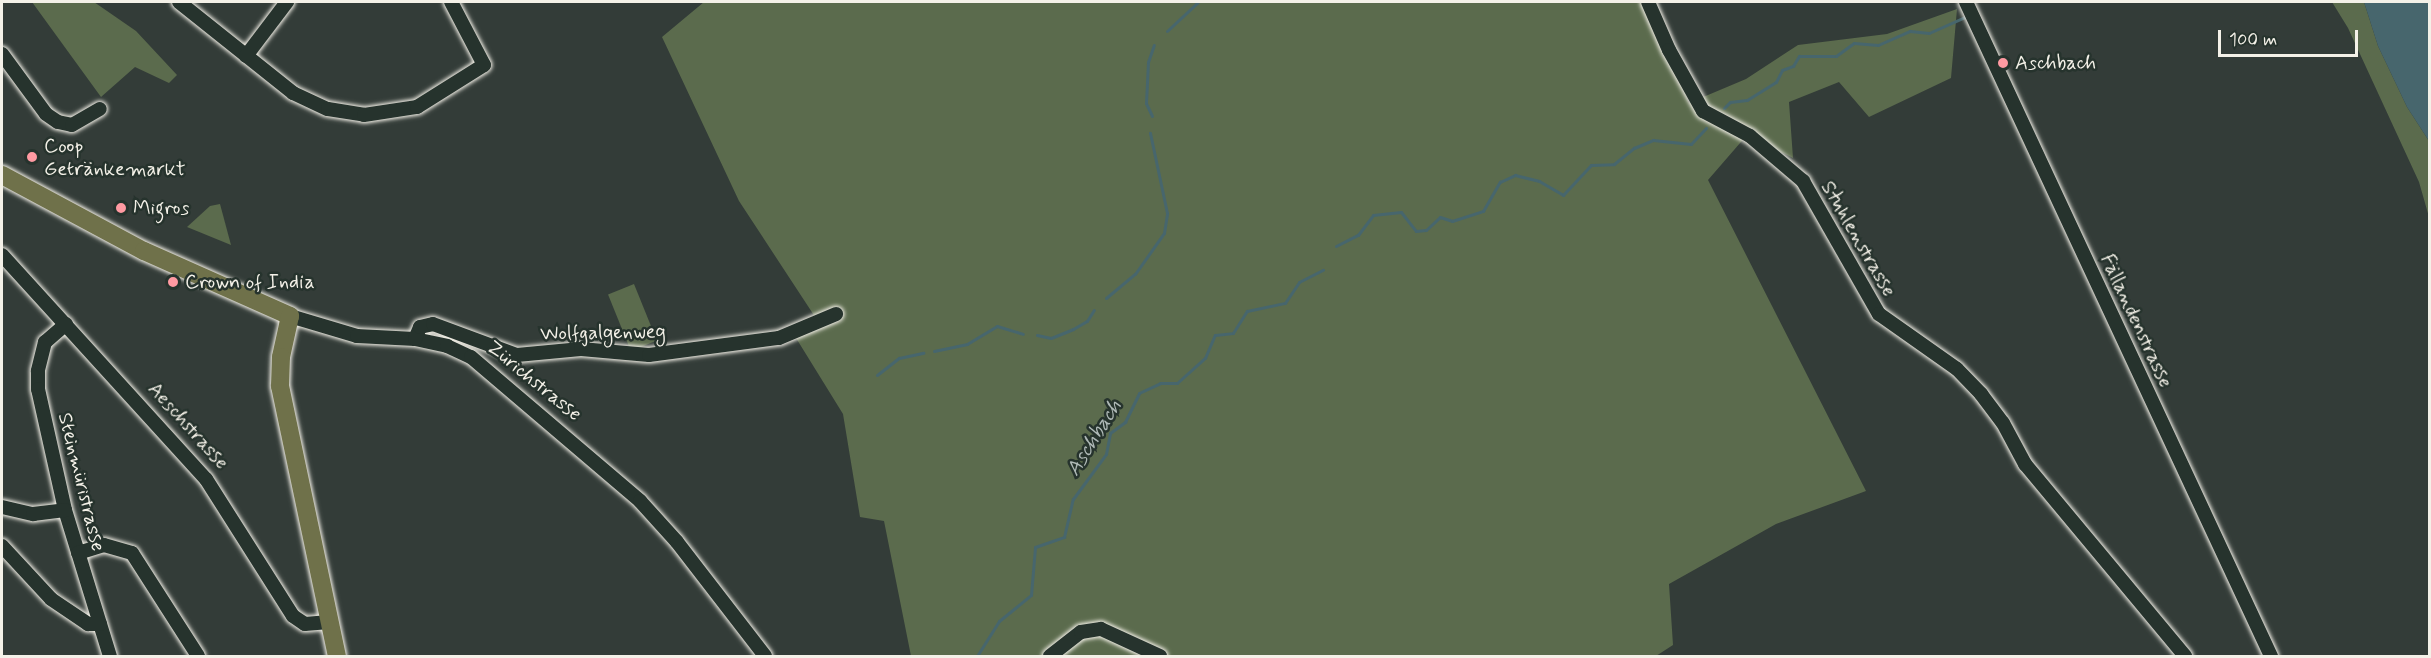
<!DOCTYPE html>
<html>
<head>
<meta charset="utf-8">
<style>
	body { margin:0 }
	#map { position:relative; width:2431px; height:658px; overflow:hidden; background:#333c38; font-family:Mynerve,sans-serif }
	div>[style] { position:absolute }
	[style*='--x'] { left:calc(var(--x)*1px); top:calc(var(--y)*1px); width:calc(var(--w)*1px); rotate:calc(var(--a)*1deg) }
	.green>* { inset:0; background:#5b6b4d; transform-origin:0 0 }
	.water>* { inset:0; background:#47666d }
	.stream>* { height:3px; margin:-1.5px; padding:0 1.5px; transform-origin:1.5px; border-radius:1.5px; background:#47666d }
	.roads { filter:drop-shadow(0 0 2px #f4f1e8) drop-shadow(0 0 2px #f4f1e8) }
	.minor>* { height:14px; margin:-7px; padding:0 7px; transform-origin:7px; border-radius:7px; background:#26332d }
	.major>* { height:18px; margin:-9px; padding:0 9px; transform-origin:9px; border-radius:9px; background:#6f714a }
	.dots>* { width:16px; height:16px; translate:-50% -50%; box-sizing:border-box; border:3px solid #26332d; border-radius:50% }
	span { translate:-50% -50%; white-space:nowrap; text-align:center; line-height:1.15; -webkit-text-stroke:5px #26332d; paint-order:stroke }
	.poi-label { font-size:20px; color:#f4f1e8 }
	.left { translate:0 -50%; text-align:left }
	.street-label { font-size:20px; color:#f4f1e8 }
	.water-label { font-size:21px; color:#afb9b7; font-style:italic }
	.frame { position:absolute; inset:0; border:3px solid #f4f1e8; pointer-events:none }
	.scale { position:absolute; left:2218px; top:30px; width:140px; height:27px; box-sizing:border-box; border:3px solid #f4f1e8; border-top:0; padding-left:8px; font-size:18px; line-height:21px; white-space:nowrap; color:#f4f1e8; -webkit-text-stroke:4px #26332d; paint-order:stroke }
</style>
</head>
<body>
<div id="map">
	<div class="green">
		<div style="clip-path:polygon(32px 2px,94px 2px,136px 31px,177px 75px,169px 83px,135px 67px,101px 97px)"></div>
		<div style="clip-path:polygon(704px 2px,1645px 2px,1689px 103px,1746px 79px,1798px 45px,1887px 34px,1957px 9px,1951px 78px,1869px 117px,1839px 82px,1789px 102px,1793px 158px,1747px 135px,1708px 180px,1866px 491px,1776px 524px,1669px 584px,1673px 645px,1656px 656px,911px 656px,884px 521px,860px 517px,843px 414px,796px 338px,821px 326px,739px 201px,662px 37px)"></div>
		<div style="clip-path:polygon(2332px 2px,2364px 2px,2378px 46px,2407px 107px,2429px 141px,2429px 217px,2419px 182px,2348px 28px)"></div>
		<div style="clip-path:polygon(220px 204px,231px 245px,187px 227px,210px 206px)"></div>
		<div style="left:634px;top:284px;width:61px;height:28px;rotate:68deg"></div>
	</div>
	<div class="water">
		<div style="clip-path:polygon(2364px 2px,2429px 2px,2429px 141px,2407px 107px,2378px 46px)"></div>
	</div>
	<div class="stream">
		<div style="--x:1167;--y:31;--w:42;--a:-43.1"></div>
		<div style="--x:1724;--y:108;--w:8;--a:-45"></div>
		<div style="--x:1730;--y:102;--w:17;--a:-7"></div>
		<div style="--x:1747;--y:100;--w:34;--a:-32"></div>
		<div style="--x:1776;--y:82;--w:13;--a:-63"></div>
		<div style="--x:1782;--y:70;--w:12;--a:-20"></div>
		<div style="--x:1793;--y:66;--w:12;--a:-59"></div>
		<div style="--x:1799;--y:56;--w:37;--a:0"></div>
		<div style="--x:1836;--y:56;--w:22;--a:-36"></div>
		<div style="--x:1854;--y:43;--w:24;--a:5"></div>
		<div style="--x:1878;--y:45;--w:35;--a:-24"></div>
		<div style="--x:1910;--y:31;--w:19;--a:6"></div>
		<div style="--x:1929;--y:33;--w:39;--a:-24"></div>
		<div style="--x:1152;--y:116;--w:14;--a:-115"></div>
		<div style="--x:1146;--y:103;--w:41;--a:-87.2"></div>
		<div style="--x:1148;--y:62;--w:18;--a:-71"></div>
		<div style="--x:1336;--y:246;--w:25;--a:-27"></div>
		<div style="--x:1358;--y:235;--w:25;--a:-53"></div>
		<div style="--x:1373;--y:215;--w:28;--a:-6"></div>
		<div style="--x:1401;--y:212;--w:24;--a:52"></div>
		<div style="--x:1416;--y:231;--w:10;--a:-6"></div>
		<div style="--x:1426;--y:230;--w:19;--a:-43"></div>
		<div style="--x:1440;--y:217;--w:13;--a:18"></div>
		<div style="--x:1452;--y:221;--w:33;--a:-18"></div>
		<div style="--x:1483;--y:211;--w:34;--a:-60"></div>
		<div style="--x:1500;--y:182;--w:17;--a:-25"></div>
		<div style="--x:1515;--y:175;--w:25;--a:14"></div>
		<div style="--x:1539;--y:181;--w:28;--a:30"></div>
		<div style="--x:1563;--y:195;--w:41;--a:-47"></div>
		<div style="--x:1591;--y:165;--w:23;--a:-2"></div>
		<div style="--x:1614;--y:164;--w:26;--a:-39"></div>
		<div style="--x:1634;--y:148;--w:21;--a:-23"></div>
		<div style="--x:1653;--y:140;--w:38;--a:6"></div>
		<div style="--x:1691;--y:144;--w:22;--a:-47"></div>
		<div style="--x:1106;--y:298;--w:38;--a:-40"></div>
		<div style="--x:1135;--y:274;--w:50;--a:-54.7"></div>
		<div style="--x:1164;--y:233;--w:20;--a:-81"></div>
		<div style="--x:1167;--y:213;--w:82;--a:-102"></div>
		<div style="--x:1037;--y:335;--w:14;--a:12"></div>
		<div style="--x:1051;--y:338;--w:24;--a:-22"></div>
		<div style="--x:1073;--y:329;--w:16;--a:-30"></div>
		<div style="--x:1087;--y:321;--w:13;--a:-58"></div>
		<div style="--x:934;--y:351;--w:34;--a:-12"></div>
		<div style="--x:967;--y:344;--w:35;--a:-31"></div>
		<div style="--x:997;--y:326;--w:27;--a:17"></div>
		<div style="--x:877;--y:375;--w:28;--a:-38"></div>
		<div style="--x:899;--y:358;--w:25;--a:-12"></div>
		<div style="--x:977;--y:656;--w:41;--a:-57.8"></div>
		<div style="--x:999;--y:621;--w:41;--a:-39.1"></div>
		<div style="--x:1031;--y:595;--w:48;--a:-85.2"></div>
		<div style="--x:1035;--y:547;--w:31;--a:-19"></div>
		<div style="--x:1064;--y:537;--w:39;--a:-77"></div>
		<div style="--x:1073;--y:499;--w:56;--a:-53.7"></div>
		<div style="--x:1106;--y:454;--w:21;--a:-79"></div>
		<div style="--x:1110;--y:433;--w:19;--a:-36"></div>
		<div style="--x:1125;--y:422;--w:32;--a:-64"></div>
		<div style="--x:1139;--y:393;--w:23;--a:-25"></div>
		<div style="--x:1160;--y:383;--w:17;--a:0"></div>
		<div style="--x:1177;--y:383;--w:38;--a:-42"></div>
		<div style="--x:1205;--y:358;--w:25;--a:-67"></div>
		<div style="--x:1215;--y:335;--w:18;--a:-6"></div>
		<div style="--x:1233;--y:333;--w:26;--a:-58"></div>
		<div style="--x:1247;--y:311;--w:39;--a:-12"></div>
		<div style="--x:1285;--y:303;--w:25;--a:-56"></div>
		<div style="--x:1299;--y:282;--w:27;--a:-27"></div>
	</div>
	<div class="roads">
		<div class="minor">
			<div style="--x:179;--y:2;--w:146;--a:38.6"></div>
			<div style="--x:293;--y:93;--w:38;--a:25"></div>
			<div style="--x:328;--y:109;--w:36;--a:9"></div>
			<div style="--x:364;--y:115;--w:54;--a:-8.6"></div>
			<div style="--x:417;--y:107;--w:79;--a:-32.1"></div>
			<div style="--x:484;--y:65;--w:71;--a:-117.6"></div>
			<div style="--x:1648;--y:2;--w:52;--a:66.4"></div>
			<div style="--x:1669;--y:50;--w:70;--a:60.9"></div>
			<div style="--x:1703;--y:111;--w:53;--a:28"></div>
			<div style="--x:1750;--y:136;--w:70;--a:40.3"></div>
			<div style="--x:1803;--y:181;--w:153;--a:60.3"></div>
			<div style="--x:1879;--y:314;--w:95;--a:35.2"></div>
			<div style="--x:1957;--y:369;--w:35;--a:46"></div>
			<div style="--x:1981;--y:394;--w:36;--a:53"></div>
			<div style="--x:2003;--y:423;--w:47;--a:61.8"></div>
			<div style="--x:2025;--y:464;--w:250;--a:50.2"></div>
			<div style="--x:1966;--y:2;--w:722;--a:65"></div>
			<div style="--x:2;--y:54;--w:74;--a:53.7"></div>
			<div style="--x:46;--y:114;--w:14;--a:34"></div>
			<div style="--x:58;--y:122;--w:14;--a:12"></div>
			<div style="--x:72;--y:125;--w:32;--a:-30"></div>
			<div style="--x:246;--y:56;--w:68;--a:-52.8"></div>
			<div style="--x:2;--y:255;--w:303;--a:47.7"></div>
			<div style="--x:206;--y:479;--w:162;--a:57.6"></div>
			<div style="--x:293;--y:616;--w:14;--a:34"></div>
			<div style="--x:305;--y:624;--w:24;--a:-5"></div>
			<div style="--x:290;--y:316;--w:70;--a:16.6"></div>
			<div style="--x:357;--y:336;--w:58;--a:3"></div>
			<div style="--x:415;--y:339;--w:33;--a:12"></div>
			<div style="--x:447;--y:346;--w:26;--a:25"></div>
			<div style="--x:471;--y:357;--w:222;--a:40.4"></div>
			<div style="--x:640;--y:501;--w:55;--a:47.9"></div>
			<div style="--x:677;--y:542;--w:144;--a:52.3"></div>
			<div style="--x:66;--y:324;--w:28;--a:139"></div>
			<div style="--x:45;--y:342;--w:30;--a:104"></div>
			<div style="--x:38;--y:371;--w:18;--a:90"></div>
			<div style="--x:38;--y:389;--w:124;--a:77.4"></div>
			<div style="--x:65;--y:510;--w:153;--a:72.9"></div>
			<div style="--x:415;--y:339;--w:13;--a:-67"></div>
			<div style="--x:420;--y:327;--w:13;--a:-13"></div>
			<div style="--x:433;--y:324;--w:90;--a:20.3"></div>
			<div style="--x:517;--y:355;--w:64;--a:-5.4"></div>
			<div style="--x:581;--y:349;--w:68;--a:5"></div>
			<div style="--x:649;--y:355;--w:131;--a:-7.5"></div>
			<div style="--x:779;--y:338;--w:62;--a:-22.8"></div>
			<div style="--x:2;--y:507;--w:32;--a:13"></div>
			<div style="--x:33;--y:514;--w:32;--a:-7"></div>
			<div style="--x:2;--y:546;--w:72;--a:47.2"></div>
			<div style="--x:51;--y:599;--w:45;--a:34"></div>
			<div style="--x:88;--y:624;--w:12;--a:0"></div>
			<div style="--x:78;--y:553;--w:27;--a:-17"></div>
			<div style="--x:104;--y:545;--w:29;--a:16"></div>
			<div style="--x:132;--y:553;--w:122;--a:57.3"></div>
			<div style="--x:1050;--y:656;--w:39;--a:-38"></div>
			<div style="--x:1081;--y:632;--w:20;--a:-9"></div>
			<div style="--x:1101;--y:629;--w:65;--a:24.6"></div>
		</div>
		<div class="major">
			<div style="--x:2;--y:175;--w:161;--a:28.2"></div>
			<div style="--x:144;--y:251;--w:160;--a:24"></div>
			<div style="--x:290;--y:316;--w:42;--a:102.4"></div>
			<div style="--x:281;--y:357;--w:29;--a:92"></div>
			<div style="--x:280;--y:386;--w:276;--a:78.1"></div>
		</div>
	</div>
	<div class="dots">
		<div style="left:2003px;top:63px;background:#ff9aa2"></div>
		<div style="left:32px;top:157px;background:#ff9aa2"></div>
		<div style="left:121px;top:208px;background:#ff9aa2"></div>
		<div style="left:173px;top:282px;background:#ff9aa2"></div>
	</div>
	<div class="poi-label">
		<span class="left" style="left:2015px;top:63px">Aschbach</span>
		<span class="left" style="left:44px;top:158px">Coop<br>Getränkemarkt</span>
		<span class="left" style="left:133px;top:208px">Migros</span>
		<span class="left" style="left:185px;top:282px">Crown of India</span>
	</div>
	<div class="street-label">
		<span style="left:1858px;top:239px;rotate:60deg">Stuhlenstrasse</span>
		<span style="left:2136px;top:321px;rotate:65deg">Fällandenstrasse</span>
		<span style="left:603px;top:333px;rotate:-1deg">Wolfgalgenweg</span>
		<span style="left:534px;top:381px;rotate:39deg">Zürichstrasse</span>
		<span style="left:188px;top:426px;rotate:48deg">Aeschstrasse</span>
		<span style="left:81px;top:482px;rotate:76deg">Steinmüristrasse</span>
	</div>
	<div class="water-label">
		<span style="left:1094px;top:438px;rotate:-58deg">Aschbach</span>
	</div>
	<div class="frame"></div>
	<div class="scale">100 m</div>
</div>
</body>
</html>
